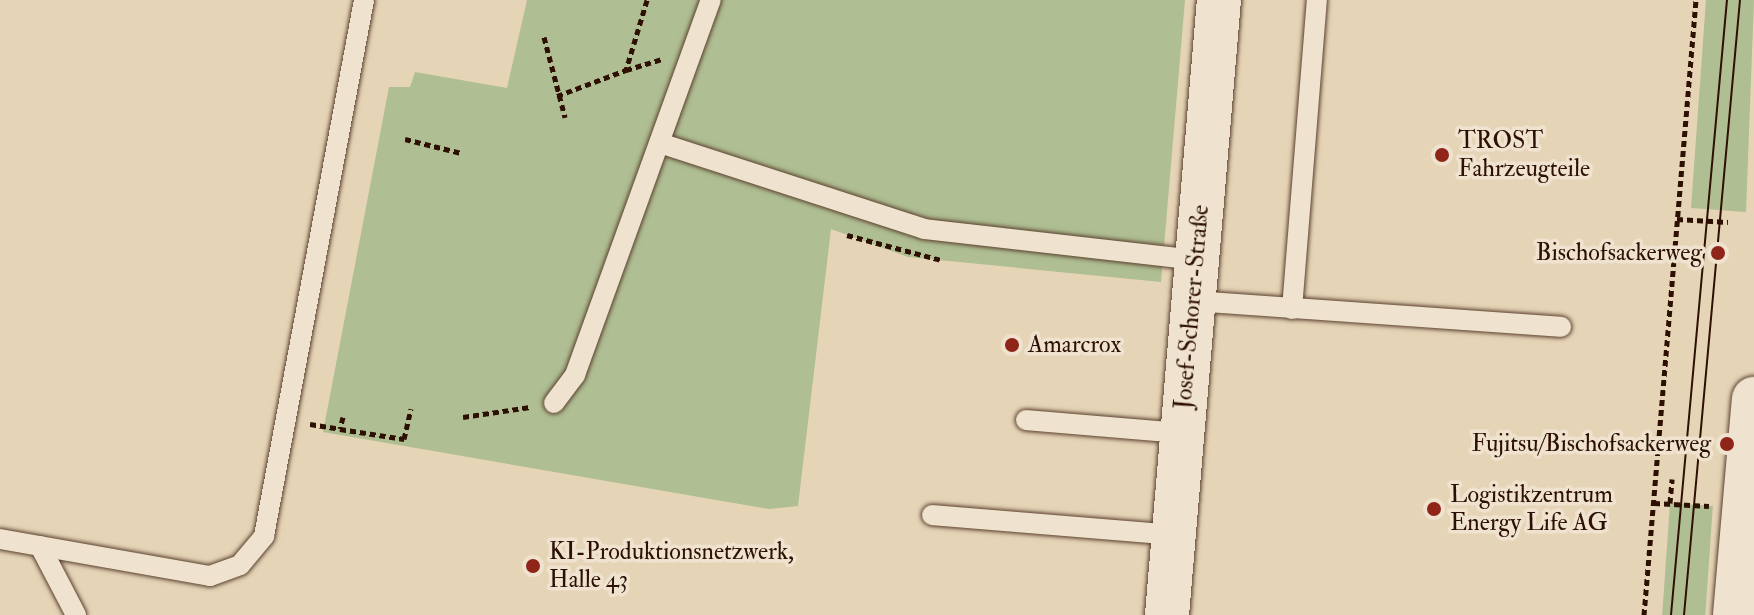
<!DOCTYPE html>
<html>
<head>
<meta charset="utf-8">
<style>
	body { margin:0 }
	#map { position:relative; width:1754px; height:615px; overflow:hidden; background:#e6d4b7; font-family:"IM FELL Double Pica",serif }
	div>[style] { position:absolute }
	[style*='--x'] { left:calc(var(--x)*1px); top:calc(var(--y)*1px); width:calc(var(--w)*1px); rotate:calc(var(--a)*1deg) }
	.green>* { inset:0; background:#afbe93; transform-origin:0 0 }
	.path>* { height:5px; margin-top:-2.5px; transform-origin:0; background:repeating-linear-gradient(90deg,#2d1001 0 6px,transparent 0 10px) }
	.roads { filter:drop-shadow(0 0 2px #5b412e) drop-shadow(0 0 2px #5b412e) }
	.service>* { height:20px; margin:-10px; padding:0 10px; transform-origin:10px; border-radius:10px; background:#efe3d0 }
	.tertiary>* { height:44px; margin:-22px; padding:0 22px; transform-origin:22px; border-radius:22px; background:#efe3d0 }
	.tram>* { height:2px; margin:-1px; padding:0 1px; transform-origin:1px; border-radius:1px; background:#2d1001 }
	.dots>* { width:22px; height:22px; translate:-50% -50%; box-sizing:border-box; border:4px solid #efe3d0; border-radius:50% }
	span { translate:-50% -50%; white-space:nowrap; text-align:center; line-height:1.15; -webkit-text-stroke:7px #efe3d0; paint-order:stroke }
	.poi-label { font-size:24px; color:#2d1001 }
	.left { translate:0 -50%; text-align:left }
	.right { translate:-100% -50%; text-align:right }
	.street-label { font-size:24px; color:#2d1001 }
</style>
</head>
<body>
<div id="map">
	<div class="green">
		<div style="clip-path:polygon(527px 0,1185px 0,1161px 282px,908px 257px,831px 229px,798px 506px,769px 509px,323px 432px,389px 87px,410px 87px,415px 72px,507px 88px)"></div>
		<div style="clip-path:polygon(1706px 0,1754px 0,1746px 212px,1691px 208px)"></div>
		<div style="left:1670px;top:503px;width:43px;height:113px;rotate:4deg"></div>
	</div>
	<div class="path">
		<div style="--x:647;--y:0;--w:73;--a:106.7"></div>
		<div style="--x:626;--y:70;--w:39;--a:-17"></div>
		<div style="--x:544;--y:37;--w:83;--a:75.3"></div>
		<div style="--x:557;--y:96;--w:74;--a:-20.6"></div>
		<div style="--x:405;--y:139;--w:58;--a:14"></div>
		<div style="--x:1677;--y:219;--w:51;--a:3.4"></div>
		<div style="--x:847;--y:235;--w:97;--a:14.9"></div>
		<div style="--x:343;--y:417;--w:12;--a:104"></div>
		<div style="--x:340;--y:429;--w:65;--a:8.9"></div>
		<div style="--x:404;--y:439;--w:31;--a:-77"></div>
		<div style="--x:463;--y:417;--w:68;--a:-8.5"></div>
		<div style="--x:310;--y:424;--w:30;--a:9"></div>
		<div style="--x:1654;--y:503;--w:55;--a:3.1"></div>
		<div style="--x:1670;--y:503;--w:24;--a:-85"></div>
		<div style="--x:1644;--y:615;--w:617;--a:-85.17"></div>
	</div>
	<div class="roads">
		<div class="service">
			<div style="--x:663;--y:144;--w:274;--a:18"></div>
			<div style="--x:924;--y:229;--w:274;--a:6.5"></div>
			<div style="--x:1193;--y:301;--w:369;--a:4"></div>
			<div style="--x:1292;--y:309;--w:310;--a:-85.4"></div>
			<div style="--x:554;--y:403;--w:35;--a:-53"></div>
			<div style="--x:575;--y:375;--w:399;--a:-70.1"></div>
			<div style="--x:1026;--y:420;--w:157;--a:4.8"></div>
			<div style="--x:932;--y:515;--w:243;--a:4.7"></div>
			<div style="--x:0;--y:539;--w:213;--a:10"></div>
			<div style="--x:210;--y:576;--w:32;--a:-20"></div>
			<div style="--x:240;--y:565;--w:38;--a:-50"></div>
			<div style="--x:264;--y:536;--w:545;--a:-79.43"></div>
			<div style="--x:40;--y:546;--w:78;--a:62.4"></div>
		</div>
		<div class="tertiary">
			<div style="--x:1167;--y:615;--w:617;--a:-85.17"></div>
			<div style="--x:1735;--y:615;--w:217;--a:-85"></div>
		</div>
	</div>
	<div class="tram">
		<div style="--x:1671;--y:615;--w:618;--a:-84.8"></div>
		<div style="--x:1684;--y:615;--w:618;--a:-84.8"></div>
	</div>
	<div class="dots">
		<div style="left:1442px;top:155px;background:#8f2418"></div>
		<div style="left:1718px;top:253px;background:#8f2418"></div>
		<div style="left:1012px;top:345px;background:#8f2418"></div>
		<div style="left:1727px;top:444px;background:#8f2418"></div>
		<div style="left:1434px;top:509px;background:#8f2418"></div>
		<div style="left:533px;top:566px;background:#8f2418"></div>
	</div>
	<div class="poi-label">
		<span class="left" style="left:1458px;top:155px">TROST<br>Fahrzeugteile</span>
		<span class="right" style="left:1702px;top:253px">Bischofsackerweg</span>
		<span class="left" style="left:1028px;top:345px">Amarcrox</span>
		<span class="right" style="left:1711px;top:444px">Fujitsu/Bischofsackerweg</span>
		<span class="left" style="left:1450px;top:509px">Logistikzentrum<br>Energy Life AG</span>
		<span class="left" style="left:549px;top:566px">KI-Produktionsnetzwerk,<br>Halle 43</span>
	</div>
	<div class="street-label">
		<span style="left:1192px;top:307px;rotate:-85deg">Josef-Schorer-Straße</span>
	</div>
</div>
</body>
</html>
